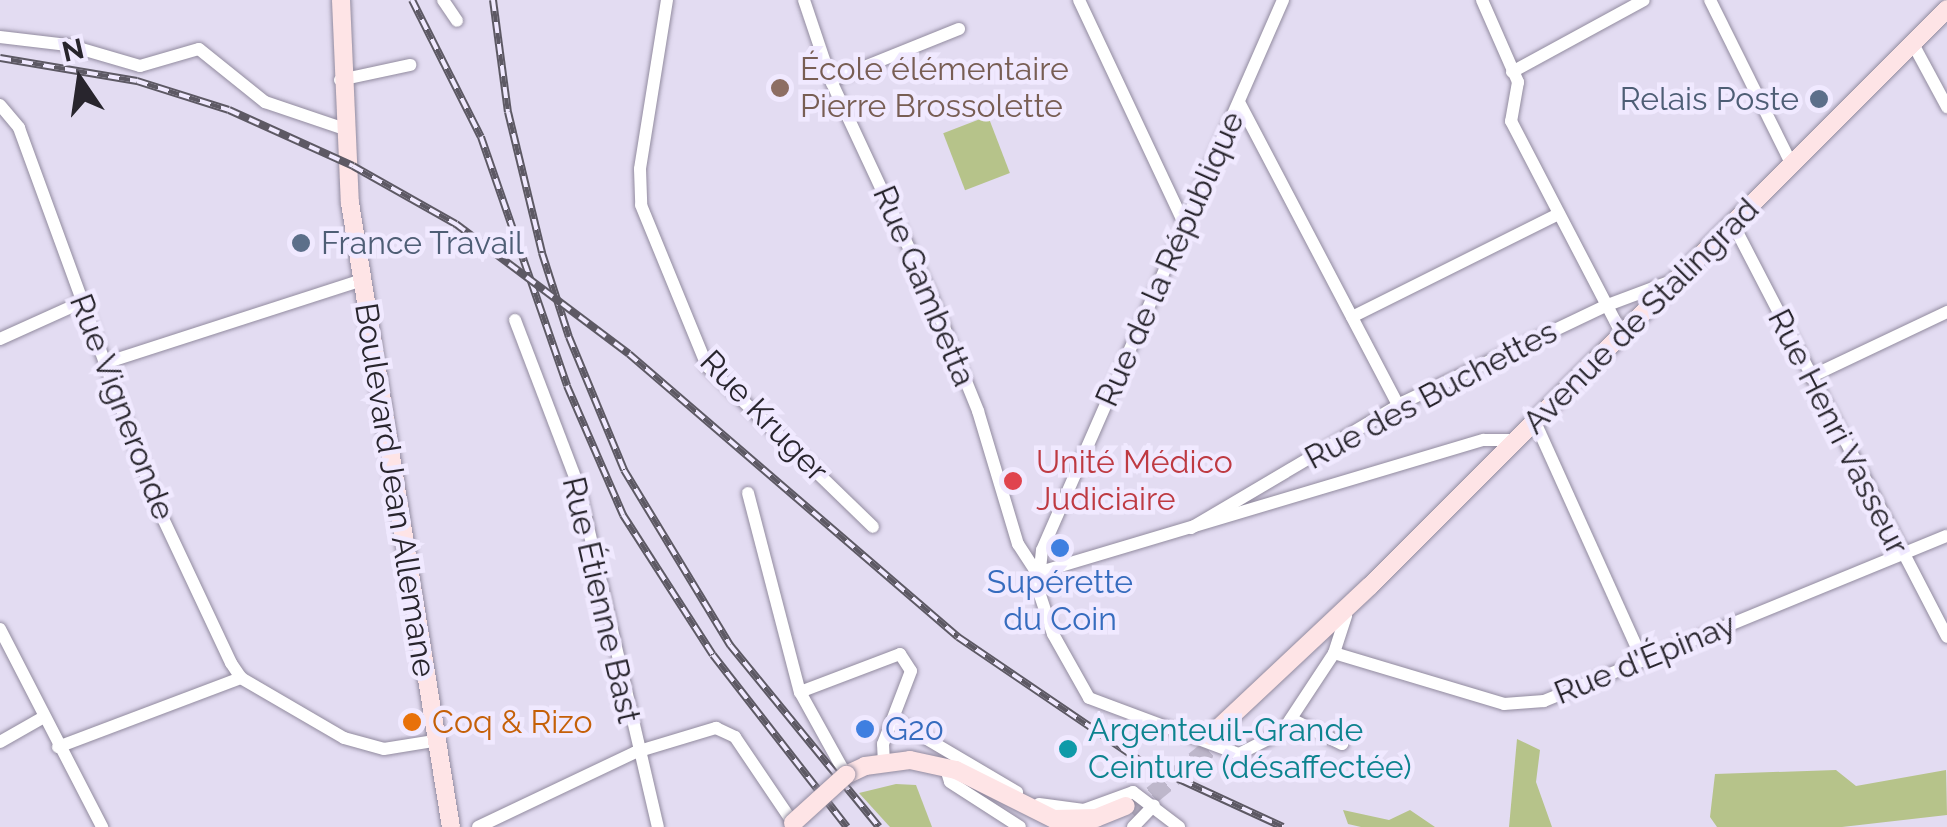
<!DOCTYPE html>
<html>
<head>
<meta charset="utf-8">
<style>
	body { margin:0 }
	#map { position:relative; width:1947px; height:827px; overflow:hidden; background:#e3dcf2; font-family:Raleway,sans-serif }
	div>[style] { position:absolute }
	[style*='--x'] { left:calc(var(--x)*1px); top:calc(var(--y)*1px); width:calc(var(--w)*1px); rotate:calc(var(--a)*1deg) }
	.green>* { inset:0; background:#b6c38a; transform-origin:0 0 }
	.secondary-tunnel>* { height:18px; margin-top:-9px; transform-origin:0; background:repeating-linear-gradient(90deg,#beb7cb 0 18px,transparent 0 27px) }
	.roads { filter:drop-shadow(0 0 2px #928b9f) drop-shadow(0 0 2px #928b9f) }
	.street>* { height:12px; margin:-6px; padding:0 6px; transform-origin:6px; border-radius:6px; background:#fff }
	.secondary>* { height:18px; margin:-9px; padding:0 9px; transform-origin:9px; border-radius:9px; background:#fee4e6 }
	.rail>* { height:8px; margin-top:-4px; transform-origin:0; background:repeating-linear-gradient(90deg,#f0e9ff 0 11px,#5d5964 0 22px); box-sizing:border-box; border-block:2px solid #5d5964 }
	.bridges { filter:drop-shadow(0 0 2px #928b9f) drop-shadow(0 0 2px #928b9f) }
	.secondary-bridge>* { height:18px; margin:-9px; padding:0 9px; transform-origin:9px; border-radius:9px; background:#fee4e6 }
	.dots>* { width:28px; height:28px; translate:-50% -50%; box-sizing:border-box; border:5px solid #f0e9ff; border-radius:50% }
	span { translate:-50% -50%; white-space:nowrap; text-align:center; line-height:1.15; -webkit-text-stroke:9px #f0e9ff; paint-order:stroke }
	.education-label { font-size:32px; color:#785e54 }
	.left { translate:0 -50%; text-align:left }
	.service-label { font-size:32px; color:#4e5e75 }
	.right { translate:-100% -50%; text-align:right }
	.street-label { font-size:32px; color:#28252d }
	.health-label { font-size:32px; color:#be3a42 }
	.shop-label { font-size:32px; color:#366cbe }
	.food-label { font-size:32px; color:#c56008 }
	.culture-label { font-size:32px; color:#0d838f }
	.north { position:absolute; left:30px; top:30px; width:100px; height:100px; -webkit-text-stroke:8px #f0e9ff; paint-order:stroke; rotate:347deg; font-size:28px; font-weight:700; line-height:40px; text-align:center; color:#28252d }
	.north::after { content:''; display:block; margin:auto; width:35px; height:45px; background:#28252d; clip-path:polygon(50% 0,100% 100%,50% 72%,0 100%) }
</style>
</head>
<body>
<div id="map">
	<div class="green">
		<div style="left:988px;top:116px;width:61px;height:48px;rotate:69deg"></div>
		<div style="clip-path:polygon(1517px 739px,1540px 750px,1536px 782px,1552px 827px,1509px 827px)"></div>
		<div style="clip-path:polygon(1836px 770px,1856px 786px,1946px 770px,1947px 815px,1842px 827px,1717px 827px,1710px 817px,1715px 774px)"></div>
		<div style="clip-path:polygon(896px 784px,916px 785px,932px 827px,890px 827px,859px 793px)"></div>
		<div style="clip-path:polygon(1343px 810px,1389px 820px,1410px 810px,1435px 827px,1361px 827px,1348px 824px)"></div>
	</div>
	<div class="secondary-tunnel">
		<div style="--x:1131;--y:812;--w:114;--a:-39"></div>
	</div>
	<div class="roads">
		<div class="street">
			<div style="--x:443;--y:0;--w:25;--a:56"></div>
			<div style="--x:667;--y:0;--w:171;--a:99.1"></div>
			<div style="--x:640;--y:169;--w:36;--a:88"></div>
			<div style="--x:641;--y:205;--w:174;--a:67.7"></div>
			<div style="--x:707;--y:366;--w:231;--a:44.1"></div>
			<div style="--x:804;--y:0;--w:88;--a:71.4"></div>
			<div style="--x:832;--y:83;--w:234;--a:65"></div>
			<div style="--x:931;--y:295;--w:125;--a:67.9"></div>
			<div style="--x:978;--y:411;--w:139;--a:73.3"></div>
			<div style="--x:1018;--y:544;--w:35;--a:57"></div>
			<div style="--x:1079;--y:0;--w:251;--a:64.8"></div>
			<div style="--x:1283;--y:0;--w:600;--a:113.66"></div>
			<div style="--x:1042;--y:550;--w:39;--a:96"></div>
			<div style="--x:1038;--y:589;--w:47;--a:71.6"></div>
			<div style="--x:1053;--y:634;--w:73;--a:60.6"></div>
			<div style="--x:1089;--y:698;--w:160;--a:20.5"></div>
			<div style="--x:1239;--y:754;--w:48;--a:-27.1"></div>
			<div style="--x:1282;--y:732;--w:95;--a:-56.6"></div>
			<div style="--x:1334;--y:653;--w:39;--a:-72"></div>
			<div style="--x:1482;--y:0;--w:90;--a:66.3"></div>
			<div style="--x:1518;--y:82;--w:40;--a:100"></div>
			<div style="--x:1511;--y:121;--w:242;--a:62.5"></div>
			<div style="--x:1710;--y:0;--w:184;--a:63.6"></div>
			<div style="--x:0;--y:37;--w:68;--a:6.7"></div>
			<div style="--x:68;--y:45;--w:75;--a:16.3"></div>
			<div style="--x:140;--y:66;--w:61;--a:-16.1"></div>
			<div style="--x:199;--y:49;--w:85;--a:38.8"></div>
			<div style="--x:265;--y:102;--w:81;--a:18.7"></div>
			<div style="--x:1913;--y:44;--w:72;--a:61.6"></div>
			<div style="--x:1512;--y:72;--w:150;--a:-28.6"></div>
			<div style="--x:340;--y:80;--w:72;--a:-12.1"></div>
			<div style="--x:832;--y:80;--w:137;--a:-21.9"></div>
			<div style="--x:1239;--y:102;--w:342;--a:62.3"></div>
			<div style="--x:0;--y:105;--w:30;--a:50"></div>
			<div style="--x:19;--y:128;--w:407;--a:69.9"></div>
			<div style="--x:159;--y:510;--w:169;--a:64.8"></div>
			<div style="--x:231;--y:663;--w:18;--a:56"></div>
			<div style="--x:241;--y:678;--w:119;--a:30.2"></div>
			<div style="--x:344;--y:738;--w:41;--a:15.4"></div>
			<div style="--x:384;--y:749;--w:51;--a:-9.1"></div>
			<div style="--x:1733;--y:224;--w:465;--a:62.6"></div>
			<div style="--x:1352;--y:317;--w:231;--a:-26.5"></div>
			<div style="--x:515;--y:320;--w:180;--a:69.1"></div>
			<div style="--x:579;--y:488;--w:348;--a:76.9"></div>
			<div style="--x:0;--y:339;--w:90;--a:-24.3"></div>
			<div style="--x:105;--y:363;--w:270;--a:-17.9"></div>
			<div style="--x:1810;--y:377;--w:152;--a:-25.4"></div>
			<div style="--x:1535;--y:422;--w:262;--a:65.7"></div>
			<div style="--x:748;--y:493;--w:206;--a:75.4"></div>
			<div style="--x:1191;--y:528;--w:247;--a:-30.6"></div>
			<div style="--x:1404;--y:402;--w:223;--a:-25.5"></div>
			<div style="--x:1605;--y:306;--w:77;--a:-20.6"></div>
			<div style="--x:1037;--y:573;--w:466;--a:-16.6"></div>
			<div style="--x:1484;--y:440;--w:32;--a:0"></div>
			<div style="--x:0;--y:629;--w:223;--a:62.7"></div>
			<div style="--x:1334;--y:653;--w:177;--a:16.7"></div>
			<div style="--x:1504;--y:704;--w:40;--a:-4.3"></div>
			<div style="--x:1544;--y:701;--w:435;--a:-22.3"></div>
			<div style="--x:893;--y:719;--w:144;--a:30.5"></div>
			<div style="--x:1291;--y:719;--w:57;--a:26.1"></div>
			<div style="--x:0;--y:742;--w:51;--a:-29.6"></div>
			<div style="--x:58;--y:747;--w:196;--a:-20.7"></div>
			<div style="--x:947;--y:772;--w:10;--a:73"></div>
			<div style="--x:950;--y:782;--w:83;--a:32.7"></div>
			<div style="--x:846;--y:775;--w:95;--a:-119"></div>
			<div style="--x:800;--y:692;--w:107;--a:-20.8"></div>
			<div style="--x:900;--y:654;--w:20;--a:57"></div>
			<div style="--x:911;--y:671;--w:78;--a:111"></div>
			<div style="--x:883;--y:744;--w:18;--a:87"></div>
			<div style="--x:1039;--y:804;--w:45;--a:7.6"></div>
			<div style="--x:1084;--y:810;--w:52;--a:-20.2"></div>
			<div style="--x:1133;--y:792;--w:58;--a:37.3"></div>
			<div style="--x:478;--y:827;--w:175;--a:-25.4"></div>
			<div style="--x:636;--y:752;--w:84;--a:-16.7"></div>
			<div style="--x:716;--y:728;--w:21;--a:25"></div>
			<div style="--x:735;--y:737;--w:104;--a:56"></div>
			<div style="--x:1133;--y:827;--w:30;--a:-46"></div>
		</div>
		<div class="secondary">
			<div style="--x:341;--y:0;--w:203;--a:87.5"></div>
			<div style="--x:350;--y:203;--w:632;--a:80.81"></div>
			<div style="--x:1210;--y:736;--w:219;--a:-43.2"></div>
			<div style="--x:1370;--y:586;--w:816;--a:-45"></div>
			<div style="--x:846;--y:775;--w:21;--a:-25"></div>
			<div style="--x:865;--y:766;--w:45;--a:-7.6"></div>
			<div style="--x:910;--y:760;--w:47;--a:12.3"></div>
			<div style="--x:956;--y:770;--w:110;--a:26.6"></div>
			<div style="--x:1054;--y:819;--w:42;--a:-1.4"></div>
			<div style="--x:1096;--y:818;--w:32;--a:-22"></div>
		</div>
	</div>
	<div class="rail">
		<div style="--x:412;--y:0;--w:153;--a:63.3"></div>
		<div style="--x:481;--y:137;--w:263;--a:70.9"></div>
		<div style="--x:567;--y:386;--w:141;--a:66.5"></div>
		<div style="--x:623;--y:515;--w:166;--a:57.3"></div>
		<div style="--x:713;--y:655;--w:218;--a:52.1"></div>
		<div style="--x:493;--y:0;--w:113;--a:82.4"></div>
		<div style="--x:508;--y:112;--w:145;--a:76.4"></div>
		<div style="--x:542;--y:253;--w:88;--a:72.2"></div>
		<div style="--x:569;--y:337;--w:144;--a:67.5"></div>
		<div style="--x:624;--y:470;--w:205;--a:58.8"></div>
		<div style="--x:730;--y:645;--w:235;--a:50.7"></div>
		<div style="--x:0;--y:58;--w:139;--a:9.5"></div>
		<div style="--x:137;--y:81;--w:96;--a:17.5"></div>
		<div style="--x:229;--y:110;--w:136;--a:24.3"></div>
		<div style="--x:353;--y:166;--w:118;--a:29.4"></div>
		<div style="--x:456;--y:224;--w:216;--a:36.9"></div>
		<div style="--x:629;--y:354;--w:434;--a:40.7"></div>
		<div style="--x:958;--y:637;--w:222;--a:34.2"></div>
		<div style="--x:1142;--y:762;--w:155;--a:24.7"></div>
	</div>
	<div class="bridges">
		<div class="secondary-bridge">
			<div style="--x:793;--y:823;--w:72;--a:-42.2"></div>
		</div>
	</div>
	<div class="dots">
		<div style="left:780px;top:88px;background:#8d6e63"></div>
		<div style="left:1819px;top:99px;background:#5c6f8a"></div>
		<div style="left:301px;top:243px;background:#5c6f8a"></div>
		<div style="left:1013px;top:481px;background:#e0444e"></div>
		<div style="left:1060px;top:548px;background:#3f7fe0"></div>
		<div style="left:412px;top:722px;background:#e8710a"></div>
		<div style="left:865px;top:729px;background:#3f7fe0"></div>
		<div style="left:1068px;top:749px;background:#0f9aa8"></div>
	</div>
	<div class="education-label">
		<span class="left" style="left:800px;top:88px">École élémentaire<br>Pierre Brossolette</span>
	</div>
	<div class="service-label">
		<span class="right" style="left:1799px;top:99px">Relais Poste</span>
		<span class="left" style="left:321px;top:243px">France Travail</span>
	</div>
	<div class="street-label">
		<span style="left:1170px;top:259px;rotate:-66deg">Rue de la République</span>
		<span style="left:924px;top:286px;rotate:67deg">Rue Gambetta</span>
		<span style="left:1641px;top:316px;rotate:-45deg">Avenue de Stalingrad</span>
		<span style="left:1431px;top:395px;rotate:-28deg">Rue des Buchettes</span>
		<span style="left:122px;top:407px;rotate:69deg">Rue Vigneronde</span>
		<span style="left:764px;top:416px;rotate:46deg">Rue Kruger</span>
		<span style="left:1838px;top:432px;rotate:63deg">Rue Henri Vasseur</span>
		<span style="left:395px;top:490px;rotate:81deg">Boulevard Jean Allemane</span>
		<span style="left:601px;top:600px;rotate:77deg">Rue Étienne Bast</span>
		<span style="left:1645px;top:659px;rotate:-22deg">Rue d'Épinay</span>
	</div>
	<div class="health-label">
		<span class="left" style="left:1036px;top:481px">Unité Médico<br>Judiciaire</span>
	</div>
	<div class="shop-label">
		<span style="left:1060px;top:601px">Supérette<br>du Coin</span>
		<span class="left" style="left:885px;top:729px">G20</span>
	</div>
	<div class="food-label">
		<span class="left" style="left:432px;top:722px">Coq &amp; Rizo</span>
	</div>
	<div class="culture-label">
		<span class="left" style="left:1088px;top:749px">Argenteuil-Grande<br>Ceinture (désaffectée)</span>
	</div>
	<div class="north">N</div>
</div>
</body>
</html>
